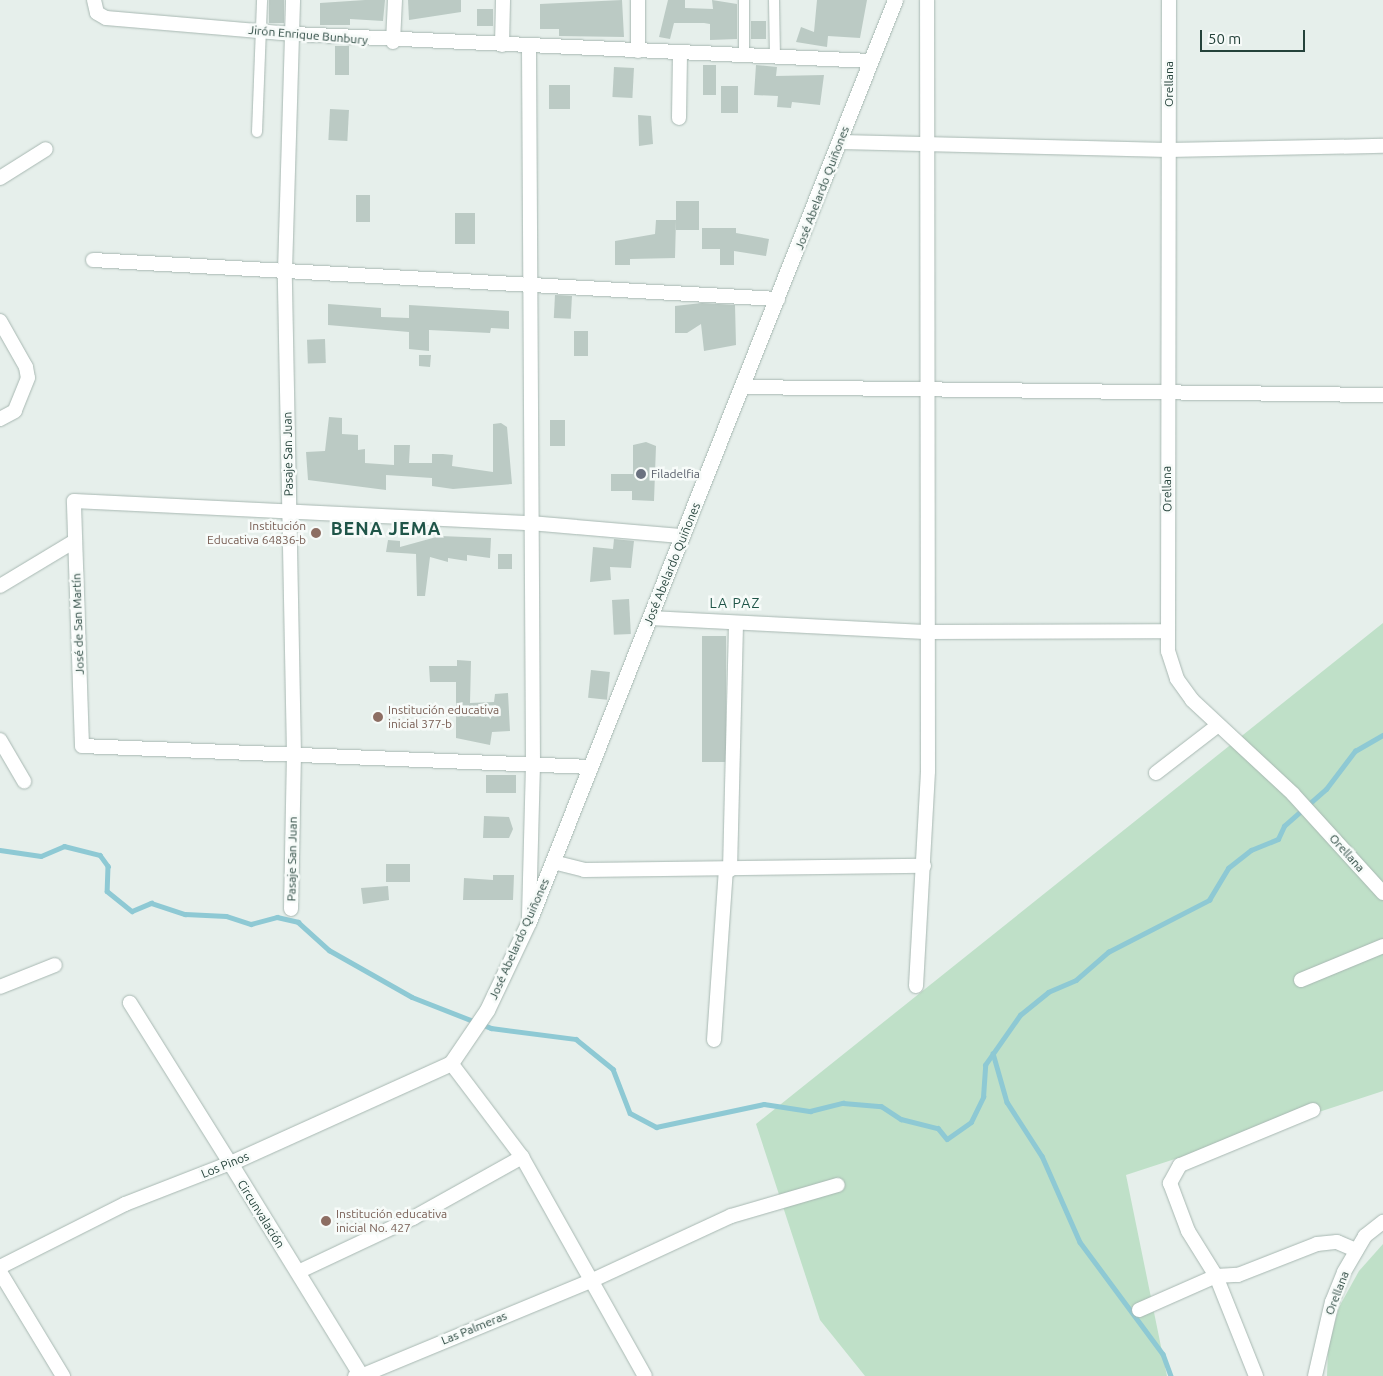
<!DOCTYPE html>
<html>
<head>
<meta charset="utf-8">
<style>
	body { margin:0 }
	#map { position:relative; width:1383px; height:1376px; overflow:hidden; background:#e6efeb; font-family:Ubuntu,sans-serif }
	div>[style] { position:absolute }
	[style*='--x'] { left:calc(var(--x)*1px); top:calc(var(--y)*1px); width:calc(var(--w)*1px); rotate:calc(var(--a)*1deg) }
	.green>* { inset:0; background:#bfe0c8 }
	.stream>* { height:4.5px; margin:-2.25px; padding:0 2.25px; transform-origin:2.25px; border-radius:2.25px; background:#8ec9d4 }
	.building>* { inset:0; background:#bbcac4; transform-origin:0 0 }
	.roads { filter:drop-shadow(0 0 1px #a8b8b2) drop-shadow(0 0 1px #a8b8b2) }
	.pedestrian>* { height:10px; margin:-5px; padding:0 5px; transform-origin:5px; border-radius:5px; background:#fff }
	.minor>* { height:14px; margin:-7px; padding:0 7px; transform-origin:7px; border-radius:7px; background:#fff }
	.tertiary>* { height:15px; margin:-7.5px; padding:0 7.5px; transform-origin:7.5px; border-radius:7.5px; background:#fff }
	.dots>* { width:14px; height:14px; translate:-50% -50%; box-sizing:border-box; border:2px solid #f7fbf9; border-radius:50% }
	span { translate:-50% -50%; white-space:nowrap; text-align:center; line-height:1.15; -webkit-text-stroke:5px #f7fbf9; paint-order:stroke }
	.street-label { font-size:12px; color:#24423a }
	.worship-label { font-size:12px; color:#5b616d }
	.left { translate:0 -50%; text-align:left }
	.education-label { font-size:12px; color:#785e54 }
	.right { translate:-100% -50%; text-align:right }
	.neighbourhood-label { font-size:14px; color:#1f5548; letter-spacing:1px }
	.district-label { font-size:18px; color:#1f5548; font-weight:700; letter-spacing:1px }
	.scale { position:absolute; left:1200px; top:30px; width:105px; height:22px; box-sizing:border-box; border:2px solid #24423a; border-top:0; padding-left:6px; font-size:15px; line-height:18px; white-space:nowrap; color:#24423a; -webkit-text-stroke:4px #f7fbf9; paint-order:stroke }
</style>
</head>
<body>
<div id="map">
	<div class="green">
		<div style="clip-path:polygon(1383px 623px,1383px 1091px,1126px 1175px,1167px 1376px,865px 1376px,820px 1320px,756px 1124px)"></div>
		<div style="clip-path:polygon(1383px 1244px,1383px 1376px,1327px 1376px,1328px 1349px,1339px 1307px,1359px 1271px)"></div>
	</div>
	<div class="stream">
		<div style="--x:0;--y:850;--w:41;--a:8.3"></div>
		<div style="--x:41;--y:856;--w:25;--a:-23"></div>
		<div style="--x:64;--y:846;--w:37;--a:14"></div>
		<div style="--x:100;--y:855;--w:14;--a:54"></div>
		<div style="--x:108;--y:866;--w:25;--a:92"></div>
		<div style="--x:107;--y:891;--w:32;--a:39"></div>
		<div style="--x:132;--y:911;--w:21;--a:-23"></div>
		<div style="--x:151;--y:903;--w:36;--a:18"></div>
		<div style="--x:185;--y:914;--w:41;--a:2.8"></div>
		<div style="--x:226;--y:916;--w:26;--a:18"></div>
		<div style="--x:251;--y:924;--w:27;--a:-15"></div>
		<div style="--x:277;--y:917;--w:22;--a:13"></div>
		<div style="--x:298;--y:922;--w:42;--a:42.1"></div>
		<div style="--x:329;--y:950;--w:95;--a:29.5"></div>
		<div style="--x:412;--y:997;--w:85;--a:21.4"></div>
		<div style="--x:491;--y:1028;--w:86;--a:7.4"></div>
		<div style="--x:576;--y:1039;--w:48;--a:39"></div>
		<div style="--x:613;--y:1069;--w:47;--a:68.9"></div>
		<div style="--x:630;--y:1113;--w:30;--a:28"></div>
		<div style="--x:656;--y:1127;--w:110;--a:-12"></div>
		<div style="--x:764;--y:1104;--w:47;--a:8.7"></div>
		<div style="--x:810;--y:1111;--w:34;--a:-14"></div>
		<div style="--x:843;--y:1103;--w:38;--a:5"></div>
		<div style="--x:881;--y:1106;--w:24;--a:33"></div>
		<div style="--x:901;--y:1119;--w:38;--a:14"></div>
		<div style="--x:938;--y:1128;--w:14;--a:51"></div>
		<div style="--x:947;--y:1139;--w:29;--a:-35"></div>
		<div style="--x:971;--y:1122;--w:28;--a:-64"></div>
		<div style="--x:983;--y:1097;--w:32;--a:-86"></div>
		<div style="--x:985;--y:1065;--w:61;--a:-55"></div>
		<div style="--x:1020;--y:1015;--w:36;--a:-39"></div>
		<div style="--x:1048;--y:992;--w:30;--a:-23"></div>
		<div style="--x:1076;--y:980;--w:43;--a:-41.2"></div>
		<div style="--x:1108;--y:952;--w:114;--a:-27.2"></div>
		<div style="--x:1209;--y:900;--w:37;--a:-59"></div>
		<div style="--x:1228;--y:868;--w:29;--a:-38"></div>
		<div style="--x:1251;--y:850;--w:29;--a:-22"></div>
		<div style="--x:1278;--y:839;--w:14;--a:-65"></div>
		<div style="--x:1284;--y:826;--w:56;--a:-41.4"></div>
		<div style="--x:1326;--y:789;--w:48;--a:-52.7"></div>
		<div style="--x:1355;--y:751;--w:32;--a:-30"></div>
		<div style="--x:993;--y:1053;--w:51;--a:74.1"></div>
		<div style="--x:1007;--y:1102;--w:64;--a:57.1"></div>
		<div style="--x:1042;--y:1156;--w:94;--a:66.2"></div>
		<div style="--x:1080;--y:1242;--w:139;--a:53.5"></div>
		<div style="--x:1163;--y:1354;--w:23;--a:70"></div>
	</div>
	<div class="building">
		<div style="left:269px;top:0;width:15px;height:23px"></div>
		<div style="clip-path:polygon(365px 0,385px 0,383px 21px,350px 19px,350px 25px,320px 25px,320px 3px)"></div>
		<div style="clip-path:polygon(408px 0,461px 0,461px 12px,409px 20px)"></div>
		<div style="clip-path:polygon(622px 0,624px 37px,559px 36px,559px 29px,540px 29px,540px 4px)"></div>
		<div style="clip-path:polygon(668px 0,685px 0,685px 8px,713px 9px,712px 0,737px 4px,737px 39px,710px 40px,710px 24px,704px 23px,674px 23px,670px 39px,659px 37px)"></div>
		<div style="clip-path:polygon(817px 0,867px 0,860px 38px,828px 36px,827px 47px,796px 42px,801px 27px,814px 32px)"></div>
		<div style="left:477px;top:9px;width:16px;height:17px"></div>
		<div style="left:751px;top:21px;width:15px;height:18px"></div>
		<div style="left:335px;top:46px;width:14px;height:29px"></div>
		<div style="left:703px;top:65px;width:13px;height:30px"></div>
		<div style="clip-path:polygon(756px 65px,777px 67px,776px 76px,824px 75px,820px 105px,792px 102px,791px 108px,777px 107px,778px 96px,754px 95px)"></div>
		<div style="left:614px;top:67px;width:20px;height:30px;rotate:3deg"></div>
		<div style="left:549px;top:85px;width:21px;height:24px"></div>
		<div style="left:721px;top:86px;width:17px;height:27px"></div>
		<div style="left:330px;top:109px;width:19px;height:31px;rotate:3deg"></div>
		<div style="clip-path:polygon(638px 115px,651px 116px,653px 144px,639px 146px)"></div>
		<div style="left:356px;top:195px;width:14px;height:27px"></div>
		<div style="left:676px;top:201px;width:23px;height:29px"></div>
		<div style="left:455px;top:213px;width:20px;height:31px"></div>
		<div style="clip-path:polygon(656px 220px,676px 220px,675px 258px,630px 259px,630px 265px,615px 265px,615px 241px,655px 234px)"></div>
		<div style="clip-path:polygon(702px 228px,736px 228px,736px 233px,769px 239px,766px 256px,734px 251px,734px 265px,720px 265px,720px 249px,702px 249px)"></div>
		<div style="left:555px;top:295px;width:17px;height:23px;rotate:3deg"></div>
		<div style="clip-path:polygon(702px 303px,735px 305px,736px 345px,704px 351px,701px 324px,687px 333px,675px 333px,675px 306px)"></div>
		<div style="clip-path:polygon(328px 304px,381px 308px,381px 317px,409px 318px,409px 305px,509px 311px,509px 329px,491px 328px,490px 333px,429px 330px,429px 351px,409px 349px,409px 332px,328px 325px)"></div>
		<div style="left:574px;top:331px;width:14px;height:25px"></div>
		<div style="left:325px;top:339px;width:24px;height:18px;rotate:88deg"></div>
		<div style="clip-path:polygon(419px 355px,431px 355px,430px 367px,419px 366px)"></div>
		<div style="clip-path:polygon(329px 417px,342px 418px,342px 434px,358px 435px,358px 450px,365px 449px,365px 463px,394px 465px,394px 445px,410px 445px,409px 463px,432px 463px,432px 454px,443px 454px,453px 455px,452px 466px,493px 472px,493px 424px,501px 423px,507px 427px,512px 484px,453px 489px,432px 486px,432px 478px,386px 475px,386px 490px,308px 480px,306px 452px,325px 451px)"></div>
		<div style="left:550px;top:420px;width:15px;height:26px"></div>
		<div style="clip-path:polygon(646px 442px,656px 446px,654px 501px,632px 500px,632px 491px,611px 491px,611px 474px,633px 474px,633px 445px)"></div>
		<div style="clip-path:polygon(440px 536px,491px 538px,490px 558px,467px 555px,467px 561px,448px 558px,448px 562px,430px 557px,425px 596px,417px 596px,416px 554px,386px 552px,388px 540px,400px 541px,400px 547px)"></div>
		<div style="clip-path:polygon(614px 539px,634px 541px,631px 568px,610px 567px,611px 580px,590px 582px,593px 547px,613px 549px)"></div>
		<div style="left:498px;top:554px;width:14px;height:15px"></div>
		<div style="left:629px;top:599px;width:35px;height:17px;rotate:87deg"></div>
		<div style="left:702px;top:636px;width:24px;height:126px"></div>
		<div style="clip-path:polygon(457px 660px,471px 661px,470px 703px,494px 702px,495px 694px,508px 693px,510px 731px,492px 732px,490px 745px,456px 738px,456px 682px,430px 682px,429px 666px,457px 666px)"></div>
		<div style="left:591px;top:670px;width:19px;height:28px;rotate:6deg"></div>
		<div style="left:486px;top:775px;width:30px;height:18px"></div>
		<div style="clip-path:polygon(484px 816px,509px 817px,513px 829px,509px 838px,483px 838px)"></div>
		<div style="left:386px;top:864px;width:24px;height:18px"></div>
		<div style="clip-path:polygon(493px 875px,514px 875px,513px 900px,463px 900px,464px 878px,493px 880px)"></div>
		<div style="clip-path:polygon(388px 886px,389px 900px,363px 904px,361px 888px)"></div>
	</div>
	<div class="roads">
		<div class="pedestrian">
			<div style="--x:744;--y:0;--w:56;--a:90"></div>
			<div style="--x:774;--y:0;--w:57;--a:89"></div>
			<div style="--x:257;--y:132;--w:132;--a:-87.8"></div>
		</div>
		<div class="minor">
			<div style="--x:94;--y:0;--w:13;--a:77"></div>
			<div style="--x:97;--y:13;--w:10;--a:29"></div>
			<div style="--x:106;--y:18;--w:189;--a:4.9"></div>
			<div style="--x:294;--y:34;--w:577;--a:2.68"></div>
			<div style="--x:638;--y:0;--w:51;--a:90"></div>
			<div style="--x:1169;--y:0;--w:651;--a:90.09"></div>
			<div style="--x:1168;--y:651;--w:29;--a:72"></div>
			<div style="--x:1177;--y:679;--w:26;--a:54"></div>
			<div style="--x:1192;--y:700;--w:138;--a:42.9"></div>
			<div style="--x:1293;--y:794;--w:134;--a:47.7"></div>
			<div style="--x:393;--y:42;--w:42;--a:-87.3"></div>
			<div style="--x:502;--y:45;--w:45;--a:-88.7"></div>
			<div style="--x:679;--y:118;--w:66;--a:-89.1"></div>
			<div style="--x:841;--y:142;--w:327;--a:1.4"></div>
			<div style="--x:1168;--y:150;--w:215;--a:-1.1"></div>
			<div style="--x:0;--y:178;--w:54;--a:-32.2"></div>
			<div style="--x:93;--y:260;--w:686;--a:3.26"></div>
			<div style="--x:0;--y:321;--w:53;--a:60.5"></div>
			<div style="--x:26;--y:367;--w:11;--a:80"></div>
			<div style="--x:28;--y:378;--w:35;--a:112"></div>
			<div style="--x:15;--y:411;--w:17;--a:152"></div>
			<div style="--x:743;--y:387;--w:640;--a:0.72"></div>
			<div style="--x:0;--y:586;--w:87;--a:-31"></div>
			<div style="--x:650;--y:618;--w:275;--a:2.9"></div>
			<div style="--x:925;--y:632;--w:243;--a:-0.2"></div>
			<div style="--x:0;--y:740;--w:48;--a:59.7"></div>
			<div style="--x:591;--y:767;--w:509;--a:-177.64"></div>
			<div style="--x:82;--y:746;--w:245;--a:-91.9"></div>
			<div style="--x:74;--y:501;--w:457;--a:2.8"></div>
			<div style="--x:530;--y:523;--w:154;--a:4.9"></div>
			<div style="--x:1156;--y:773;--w:77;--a:-37.6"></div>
			<div style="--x:553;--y:862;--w:32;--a:14"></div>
			<div style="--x:584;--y:870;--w:340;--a:-0.7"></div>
			<div style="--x:730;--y:870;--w:247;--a:-88.6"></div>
			<div style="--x:291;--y:909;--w:154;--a:-88.9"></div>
			<div style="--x:294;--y:755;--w:484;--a:-91.1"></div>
			<div style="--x:285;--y:271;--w:271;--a:-88.3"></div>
			<div style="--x:529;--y:917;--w:153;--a:-88.5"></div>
			<div style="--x:533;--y:764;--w:719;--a:-90.32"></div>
			<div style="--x:1301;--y:980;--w:89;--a:-22.5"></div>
			<div style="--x:916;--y:986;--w:215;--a:-86.8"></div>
			<div style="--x:928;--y:771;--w:771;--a:-90.07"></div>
			<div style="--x:0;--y:987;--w:59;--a:-21.8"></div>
			<div style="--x:714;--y:1040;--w:170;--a:-86"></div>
			<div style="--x:451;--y:1063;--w:118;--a:52.9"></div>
			<div style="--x:522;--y:1157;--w:251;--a:60.7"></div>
			<div style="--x:1313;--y:1110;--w:144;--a:157.5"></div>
			<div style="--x:1180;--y:1165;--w:21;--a:119"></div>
			<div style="--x:1170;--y:1183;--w:51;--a:69.4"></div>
			<div style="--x:1188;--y:1231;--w:53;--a:58.1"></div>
			<div style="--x:1216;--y:1276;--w:22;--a:-3"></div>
			<div style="--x:1238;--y:1275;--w:85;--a:-21.4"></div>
			<div style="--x:1317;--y:1244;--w:20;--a:-6"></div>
			<div style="--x:1337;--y:1242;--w:21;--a:23"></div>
			<div style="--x:0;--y:1267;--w:140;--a:-26.7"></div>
			<div style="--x:125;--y:1204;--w:113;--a:-21.3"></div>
			<div style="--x:230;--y:1163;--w:189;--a:-122"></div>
			<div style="--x:0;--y:1272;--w:122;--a:58.8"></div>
			<div style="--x:298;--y:1272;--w:127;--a:-25.2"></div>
			<div style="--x:413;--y:1218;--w:125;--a:-29.2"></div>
			<div style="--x:1139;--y:1310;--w:84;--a:-23.8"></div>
			<div style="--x:1216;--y:1276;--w:108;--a:68.2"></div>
			<div style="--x:361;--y:1376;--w:251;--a:-22.5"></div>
			<div style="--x:593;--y:1280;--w:152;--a:-24.9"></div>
			<div style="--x:731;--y:1216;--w:111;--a:-16.2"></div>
			<div style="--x:1315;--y:1376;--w:76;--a:-77.1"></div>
			<div style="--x:1332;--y:1302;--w:32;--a:-68"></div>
			<div style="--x:1344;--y:1272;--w:42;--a:-59.7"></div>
			<div style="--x:1365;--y:1236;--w:23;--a:-38"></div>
		</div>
		<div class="tertiary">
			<div style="--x:355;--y:1376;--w:5;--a:-22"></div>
			<div style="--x:360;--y:1374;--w:248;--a:-121.6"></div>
			<div style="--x:230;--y:1163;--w:243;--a:-24.3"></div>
			<div style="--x:451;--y:1063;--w:64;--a:-55.8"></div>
			<div style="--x:487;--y:1010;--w:98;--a:-64.7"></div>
			<div style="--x:529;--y:921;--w:991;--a:-68.33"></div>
		</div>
	</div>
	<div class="dots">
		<div style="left:641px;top:474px;background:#6b7280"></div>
		<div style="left:316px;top:533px;background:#8d6e63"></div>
		<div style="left:378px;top:717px;background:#8d6e63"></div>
		<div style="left:326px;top:1221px;background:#8d6e63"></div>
	</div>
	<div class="street-label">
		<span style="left:308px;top:35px;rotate:5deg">Jirón Enrique Bunbury</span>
		<span style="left:1169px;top:84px;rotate:-90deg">Orellana</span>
		<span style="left:822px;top:188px;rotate:-69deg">José Abelardo Quiñones</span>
		<span style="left:288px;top:454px;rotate:-91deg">Pasaje San Juan</span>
		<span style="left:1167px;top:489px;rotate:-91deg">Orellana</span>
		<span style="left:672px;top:564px;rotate:-68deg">José Abelardo Quiñones</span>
		<span style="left:78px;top:624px;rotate:-92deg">José de San Martín</span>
		<span style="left:1347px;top:853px;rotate:48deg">Orellana</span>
		<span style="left:292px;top:859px;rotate:-89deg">Pasaje San Juan</span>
		<span style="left:519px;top:939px;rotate:-66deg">José Abelardo Quiñones</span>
		<span style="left:225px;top:1165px;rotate:-22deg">Los Pinos</span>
		<span style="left:261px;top:1214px;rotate:58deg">Circunvalación</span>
		<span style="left:1337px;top:1293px;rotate:-69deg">Orellana</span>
		<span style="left:474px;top:1328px;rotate:-22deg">Las Palmeras</span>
	</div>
	<div class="worship-label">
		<span class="left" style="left:651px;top:474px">Filadelfia</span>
	</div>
	<div class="education-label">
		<span class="right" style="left:306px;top:533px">Institución<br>Educativa 64836-b</span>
		<span class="left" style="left:388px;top:717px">Institución educativa<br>inicial 377-b</span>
		<span class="left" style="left:336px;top:1221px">Institución educativa<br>inicial No. 427</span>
	</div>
	<div class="neighbourhood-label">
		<span style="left:735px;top:603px">LA PAZ</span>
	</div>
	<div class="district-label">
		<span style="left:386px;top:528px">BENA JEMA</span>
	</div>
	<div class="scale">50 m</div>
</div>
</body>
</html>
